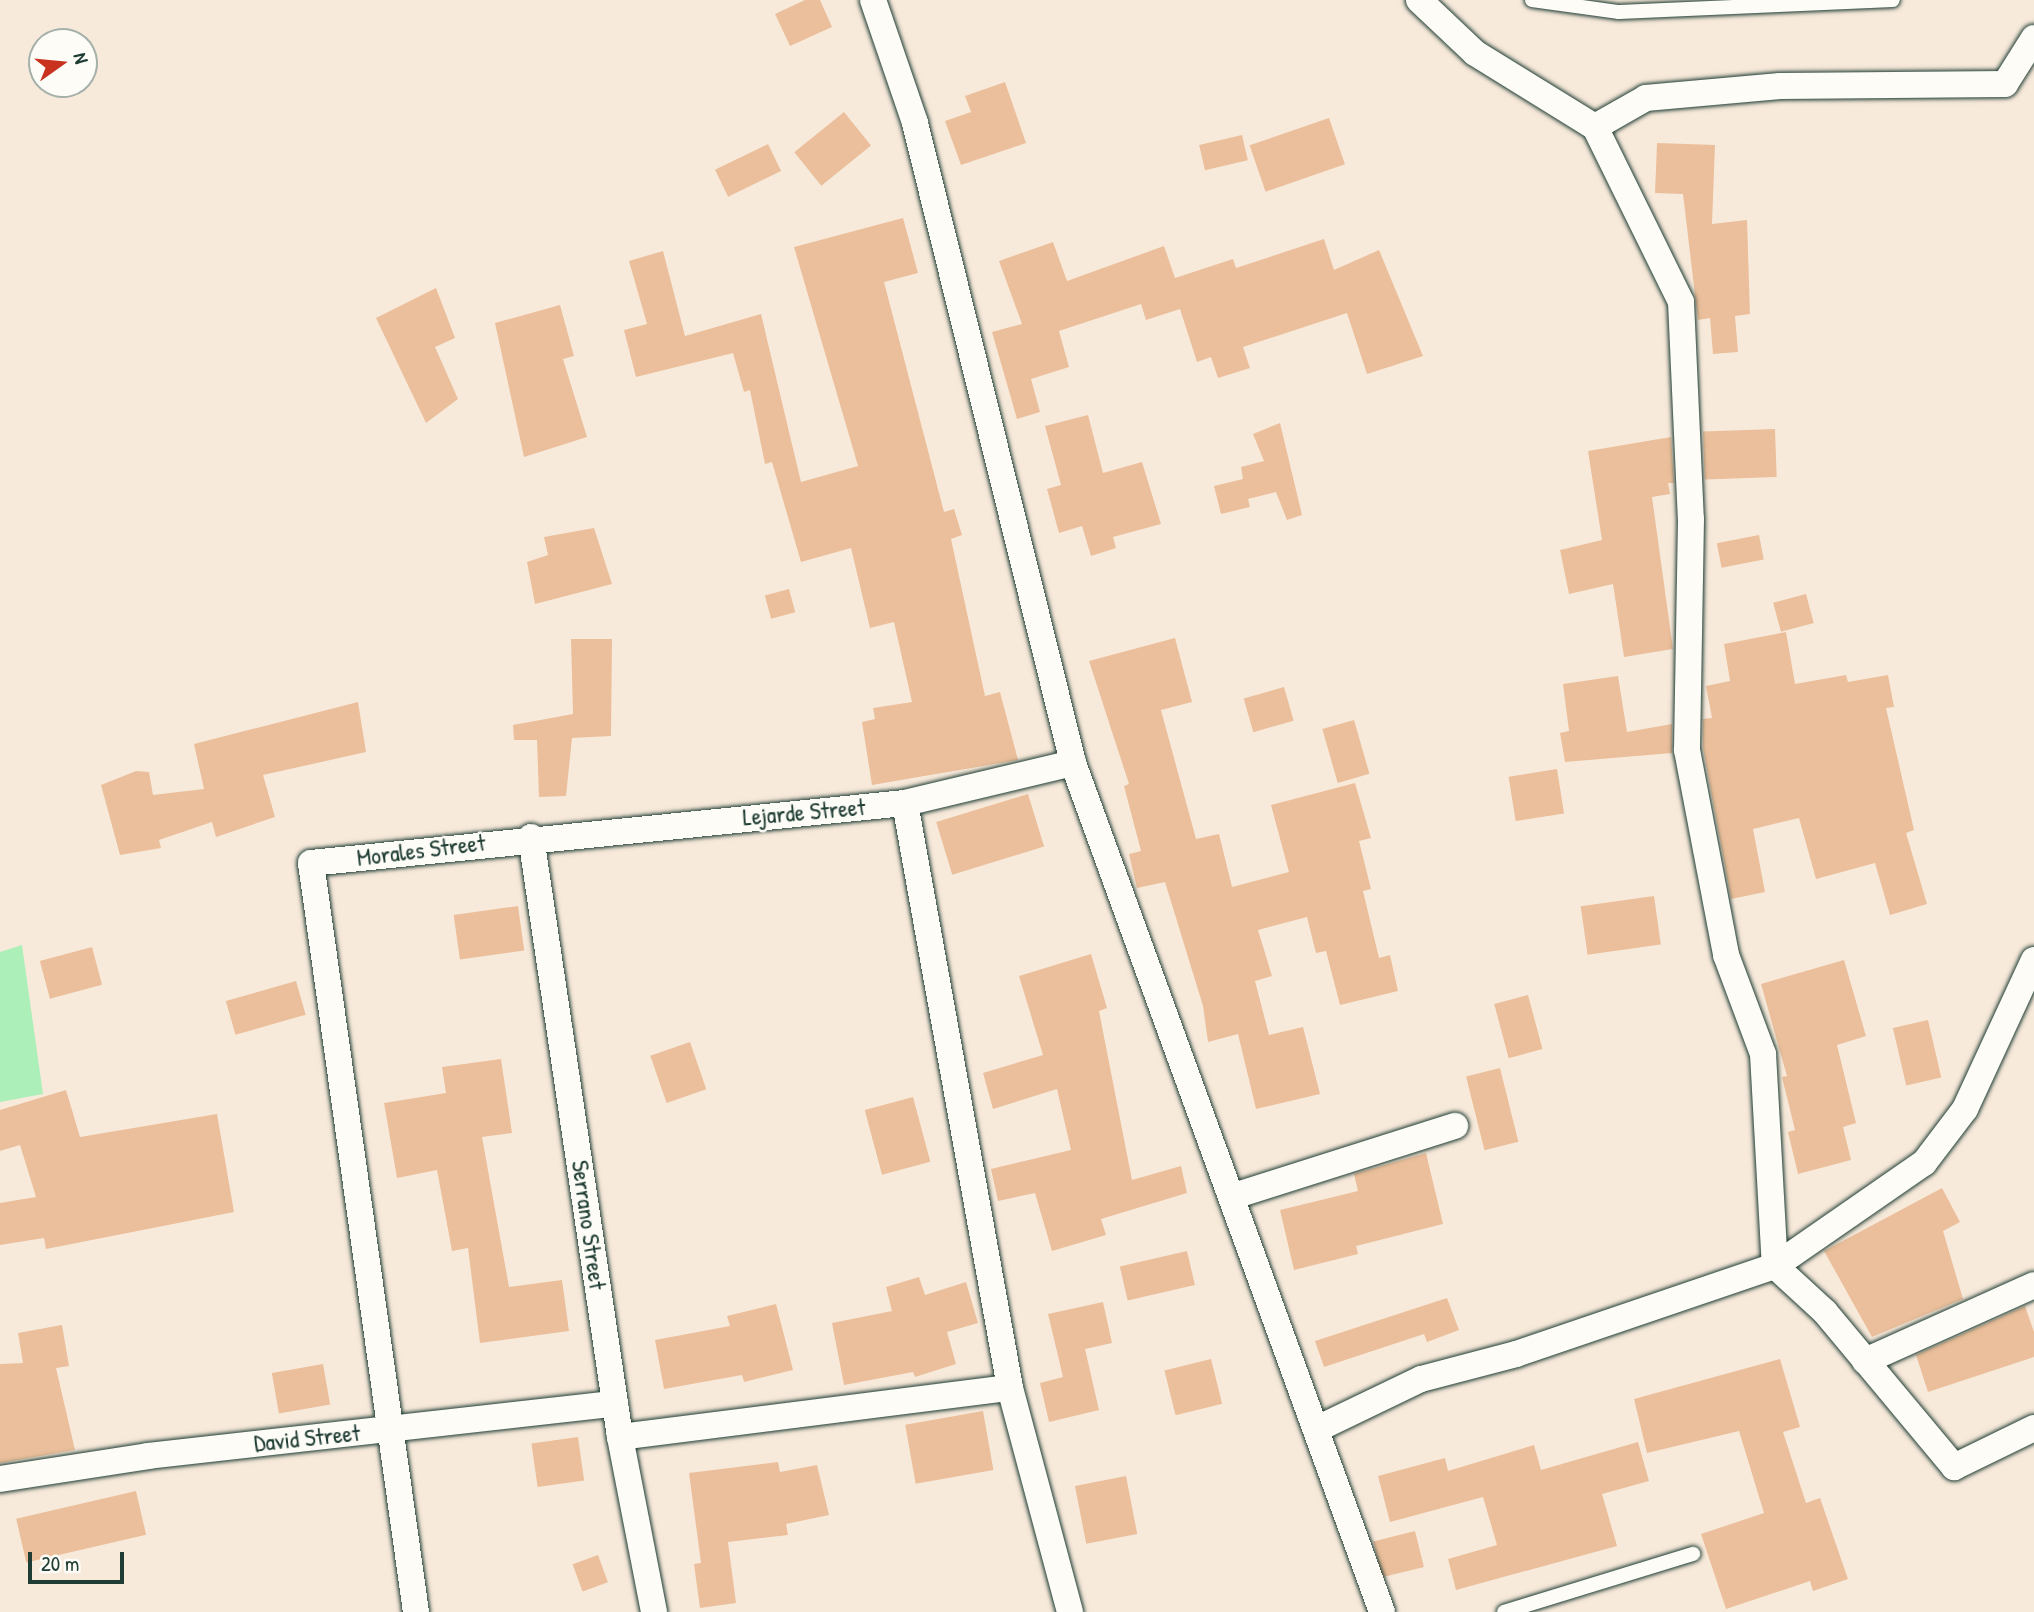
<!DOCTYPE html>
<html>
<head>
<meta charset="utf-8">
<style>
	body { margin:0 }
	#map { position:relative; width:2034px; height:1612px; overflow:hidden; background:#f8eadb; font-family:"Patrick Hand",sans-serif }
	div>[style] { position:absolute }
	[style*='--x'] { left:calc(var(--x)*1px); top:calc(var(--y)*1px); width:calc(var(--w)*1px); rotate:calc(var(--a)*1deg) }
	.green>* { inset:0; background:#adefb9 }
	.building>* { inset:0; background:#ebbf9b; transform-origin:0 0 }
	.roads { filter:drop-shadow(0 0 2px #1f3d34) drop-shadow(0 0 2px #1f3d34) }
	.service>* { height:14px; margin:-7px; padding:0 7px; transform-origin:7px; border-radius:7px; background:#fdfcf7 }
	.minor>* { height:26px; margin:-13px; padding:0 13px; transform-origin:13px; border-radius:13px; background:#fdfcf7 }
	span { translate:-50% -50%; white-space:nowrap; text-align:center; line-height:1.15; -webkit-text-stroke:5px #fdfcf7; paint-order:stroke }
	.street-label { font-size:24px; color:#1f3d34 }
	.north { position:absolute; left:28px; top:28px; width:70px; height:70px; box-sizing:border-box; background:#fdfcf7; border:2px solid #a4b0a9; border-radius:50%; rotate:75deg; font-size:19px; font-weight:700; line-height:28px; text-align:center; color:#1f3d34 }
	.north::after { content:''; display:block; margin:auto; width:24px; height:32px; background:#c8321e; clip-path:polygon(50% 0,100% 100%,50% 72%,0 100%) }
	.scale { position:absolute; left:28px; top:1552px; width:96px; height:32px; box-sizing:border-box; border:4px solid #1f3d34; border-top:0; padding-left:9px; font-size:21px; line-height:24px; white-space:nowrap; color:#1f3d34; -webkit-text-stroke:5px #fdfcf7; paint-order:stroke }
</style>
</head>
<body>
<div id="map">
	<div class="green">
		<div style="clip-path:polygon(22px 945px,43px 1094px,0 1102px,0 952px)"></div>
	</div>
	<div class="building">
		<div style="clip-path:polygon(805px 0,820px 0,832px 27px,790px 46px,775px 14px)"></div>
		<div style="clip-path:polygon(1005px 82px,1026px 143px,961px 165px,945px 121px,971px 112px,965px 96px)"></div>
		<div style="left:844px;top:112px;width:43px;height:64px;rotate:51deg"></div>
		<div style="left:1329px;top:118px;width:49px;height:84px;rotate:71deg"></div>
		<div style="left:1242px;top:135px;width:26px;height:44px;rotate:77deg"></div>
		<div style="clip-path:polygon(1657px 143px,1715px 145px,1712px 224px,1747px 220px,1750px 314px,1735px 316px,1738px 352px,1713px 354px,1710px 318px,1698px 320px,1683px 194px,1655px 193px)"></div>
		<div style="left:768px;top:144px;width:30px;height:59px;rotate:64deg"></div>
		<div style="clip-path:polygon(903px 218px,918px 273px,884px 282px,944px 512px,954px 509px,962px 535px,951px 539px,985px 696px,1000px 692px,1018px 760px,872px 785px,862px 722px,875px 719px,873px 708px,912px 702px,894px 622px,870px 628px,851px 548px,801px 562px,772px 462px,765px 464px,750px 390px,744px 392px,733px 353px,636px 377px,624px 330px,647px 324px,629px 261px,663px 251px,685px 336px,761px 314px,801px 482px,858px 466px,794px 247px)"></div>
		<div style="clip-path:polygon(1324px 239px,1334px 270px,1379px 250px,1423px 356px,1367px 374px,1347px 313px,1243px 347px,1250px 368px,1218px 378px,1211px 357px,1197px 362px,1180px 309px,1146px 320px,1141px 304px,1059px 331px,1069px 367px,1031px 379px,1040px 412px,1017px 419px,992px 332px,1022px 324px,999px 261px,1053px 242px,1067px 281px,1164px 246px,1175px 278px,1233px 259px,1236px 268px)"></div>
		<div style="clip-path:polygon(436px 288px,455px 338px,435px 347px,458px 399px,426px 423px,376px 318px)"></div>
		<div style="clip-path:polygon(560px 305px,574px 356px,563px 359px,587px 437px,524px 457px,495px 323px)"></div>
		<div style="clip-path:polygon(1088px 415px,1103px 473px,1142px 462px,1161px 524px,1113px 537px,1116px 548px,1091px 556px,1082px 526px,1059px 533px,1047px 489px,1061px 485px,1045px 426px)"></div>
		<div style="clip-path:polygon(1280px 423px,1302px 515px,1287px 520px,1276px 492px,1248px 499px,1250px 507px,1221px 514px,1214px 486px,1243px 479px,1241px 467px,1264px 461px,1253px 434px)"></div>
		<div style="left:1775px;top:429px;width:48px;height:72px;rotate:88deg"></div>
		<div style="clip-path:polygon(1671px 437px,1674px 483px,1668px 483px,1670px 494px,1652px 497px,1673px 649px,1624px 657px,1613px 584px,1569px 594px,1560px 550px,1602px 540px,1588px 451px)"></div>
		<div style="clip-path:polygon(594px 528px,612px 584px,535px 604px,527px 562px,548px 555px,544px 537px)"></div>
		<div style="left:1759px;top:535px;width:25px;height:43px;rotate:79deg"></div>
		<div style="left:789px;top:589px;width:24px;height:25px;rotate:75deg"></div>
		<div style="left:1806px;top:594px;width:30px;height:34px;rotate:75deg"></div>
		<div style="clip-path:polygon(1786px 632px,1795px 684px,1846px 675px,1848px 682px,1888px 675px,1894px 707px,1886px 708px,1914px 830px,1906px 833px,1927px 904px,1890px 915px,1875px 863px,1816px 879px,1799px 818px,1753px 829px,1765px 892px,1731px 899px,1703px 748px,1703px 719px,1712px 718px,1706px 686px,1730px 681px,1724px 644px)"></div>
		<div style="clip-path:polygon(1175px 638px,1192px 702px,1161px 710px,1196px 839px,1219px 834px,1232px 887px,1289px 872px,1271px 805px,1355px 783px,1371px 838px,1359px 841px,1371px 889px,1363px 891px,1379px 958px,1390px 955px,1398px 991px,1340px 1005px,1326px 951px,1316px 953px,1307px 917px,1258px 930px,1272px 976px,1255px 981px,1269px 1035px,1303px 1027px,1320px 1094px,1256px 1109px,1238px 1034px,1208px 1042px,1203px 1006px,1165px 882px,1137px 888px,1129px 854px,1141px 851px,1124px 786px,1129px 784px,1089px 661px)"></div>
		<div style="clip-path:polygon(571px 639px,612px 639px,611px 736px,572px 738px,566px 796px,539px 797px,537px 740px,514px 740px,513px 725px,573px 714px)"></div>
		<div style="clip-path:polygon(1618px 676px,1627px 732px,1672px 724px,1672px 753px,1565px 762px,1560px 733px,1569px 731px,1563px 684px)"></div>
		<div style="left:1284px;top:687px;width:35px;height:42px;rotate:74deg"></div>
		<div style="clip-path:polygon(358px 702px,366px 752px,263px 775px,275px 817px,216px 837px,212px 822px,159px 840px,161px 848px,120px 855px,101px 785px,136px 771px,149px 772px,153px 795px,204px 789px,194px 744px)"></div>
		<div style="left:1354px;top:720px;width:56px;height:33px;rotate:74deg"></div>
		<div style="left:1557px;top:769px;width:45px;height:49px;rotate:81deg"></div>
		<div style="left:1028px;top:794px;width:55px;height:96px;rotate:73deg"></div>
		<div style="left:1654px;top:896px;width:49px;height:74px;rotate:82deg"></div>
		<div style="left:518px;top:906px;width:45px;height:65px;rotate:82deg"></div>
		<div style="left:92px;top:947px;width:39px;height:54px;rotate:75deg"></div>
		<div style="clip-path:polygon(1091px 954px,1107px 1008px,1099px 1011px,1132px 1180px,1181px 1166px,1187px 1193px,1101px 1219px,1106px 1235px,1052px 1251px,1035px 1193px,998px 1201px,991px 1169px,1071px 1150px,1057px 1089px,993px 1109px,983px 1073px,1043px 1055px,1019px 976px)"></div>
		<div style="clip-path:polygon(1844px 960px,1866px 1036px,1837px 1045px,1856px 1123px,1843px 1127px,1851px 1160px,1798px 1174px,1788px 1132px,1795px 1130px,1782px 1077px,1787px 1076px,1761px 984px)"></div>
		<div style="left:296px;top:981px;width:35px;height:73px;rotate:74deg"></div>
		<div style="left:1528px;top:995px;width:56px;height:35px;rotate:75deg"></div>
		<div style="left:1928px;top:1020px;width:59px;height:36px;rotate:77deg"></div>
		<div style="left:690px;top:1042px;width:50px;height:42px;rotate:71deg"></div>
		<div style="clip-path:polygon(501px 1059px,512px 1133px,482px 1137px,509px 1287px,562px 1280px,569px 1331px,480px 1343px,468px 1248px,452px 1251px,437px 1170px,397px 1178px,384px 1103px,446px 1093px,442px 1067px)"></div>
		<div style="left:1500px;top:1068px;width:76px;height:35px;rotate:76deg"></div>
		<div style="clip-path:polygon(66px 1090px,80px 1137px,217px 1114px,234px 1212px,46px 1249px,44px 1238px,0 1245px,0 1203px,36px 1197px,20px 1145px,0 1151px,0 1110px)"></div>
		<div style="left:913px;top:1097px;width:67px;height:50px;rotate:75deg"></div>
		<div style="clip-path:polygon(1426px 1153px,1443px 1224px,1356px 1246px,1358px 1254px,1294px 1270px,1280px 1210px,1358px 1191px,1354px 1174px)"></div>
		<div style="clip-path:polygon(1942px 1188px,1960px 1222px,1943px 1231px,1963px 1299px,1872px 1337px,1824px 1251px)"></div>
		<div style="left:1187px;top:1251px;width:35px;height:69px;rotate:77deg"></div>
		<div style="clip-path:polygon(919px 1277px,925px 1295px,966px 1282px,978px 1323px,947px 1332px,956px 1364px,915px 1377px,913px 1372px,844px 1385px,832px 1323px,892px 1311px,886px 1287px)"></div>
		<div style="clip-path:polygon(1447px 1298px,1459px 1330px,1427px 1342px,1424px 1334px,1324px 1367px,1315px 1341px)"></div>
		<div style="clip-path:polygon(1103px 1302px,1112px 1343px,1085px 1349px,1099px 1410px,1049px 1422px,1040px 1383px,1063px 1377px,1048px 1314px)"></div>
		<div style="clip-path:polygon(776px 1304px,793px 1370px,744px 1382px,742px 1375px,664px 1389px,655px 1340px,730px 1326px,727px 1316px)"></div>
		<div style="clip-path:polygon(2025px 1306px,2034px 1332px,2034px 1357px,1928px 1392px,1916px 1355px)"></div>
		<div style="clip-path:polygon(62px 1325px,69px 1366px,56px 1368px,75px 1450px,0 1463px,0 1364px,23px 1363px,18px 1333px)"></div>
		<div style="left:1211px;top:1359px;width:46px;height:48px;rotate:76deg"></div>
		<div style="clip-path:polygon(1780px 1359px,1800px 1427px,1783px 1432px,1806px 1503px,1820px 1498px,1848px 1579px,1813px 1591px,1810px 1581px,1726px 1609px,1701px 1534px,1764px 1513px,1739px 1431px,1647px 1453px,1634px 1399px)"></div>
		<div style="left:323px;top:1364px;width:41px;height:52px;rotate:80deg"></div>
		<div style="left:983px;top:1411px;width:60px;height:79px;rotate:80deg"></div>
		<div style="left:578px;top:1437px;width:44px;height:47px;rotate:82deg"></div>
		<div style="clip-path:polygon(1638px 1442px,1649px 1481px,1602px 1494px,1617px 1546px,1456px 1590px,1448px 1559px,1497px 1545px,1483px 1497px,1390px 1522px,1378px 1476px,1445px 1458px,1448px 1471px,1534px 1445px,1541px 1470px)"></div>
		<div style="clip-path:polygon(778px 1462px,780px 1472px,817px 1465px,829px 1515px,786px 1524px,788px 1535px,728px 1542px,736px 1603px,700px 1608px,694px 1564px,701px 1563px,689px 1473px)"></div>
		<div style="left:1126px;top:1476px;width:59px;height:52px;rotate:79deg"></div>
		<div style="left:136px;top:1491px;width:45px;height:123px;rotate:77deg"></div>
		<div style="left:1415px;top:1531px;width:37px;height:43px;rotate:76deg"></div>
		<div style="left:598px;top:1555px;width:29px;height:27px;rotate:70deg"></div>
	</div>
	<div class="roads">
		<div class="service">
			<div style="--x:1532;--y:0;--w:88;--a:7.9"></div>
			<div style="--x:1619;--y:12;--w:274;--a:-2.5"></div>
			<div style="--x:1504;--y:1612;--w:198;--a:-17.1"></div>
		</div>
		<div class="minor">
			<div style="--x:873;--y:0;--w:130;--a:71.1"></div>
			<div style="--x:915;--y:123;--w:659;--a:76.13"></div>
			<div style="--x:1073;--y:763;--w:903;--a:70"></div>
			<div style="--x:1419;--y:0;--w:77;--a:43.4"></div>
			<div style="--x:1475;--y:53;--w:141;--a:31.7"></div>
			<div style="--x:2034;--y:38;--w:54;--a:122.2"></div>
			<div style="--x:2005;--y:84;--w:225;--a:179.5"></div>
			<div style="--x:1780;--y:86;--w:135;--a:174.9"></div>
			<div style="--x:1646;--y:98;--w:59;--a:150.4"></div>
			<div style="--x:1595;--y:127;--w:195;--a:63.8"></div>
			<div style="--x:1681;--y:302;--w:217;--a:87.4"></div>
			<div style="--x:1691;--y:519;--w:231;--a:91"></div>
			<div style="--x:1687;--y:750;--w:209;--a:79.2"></div>
			<div style="--x:1726;--y:955;--w:106;--a:69.5"></div>
			<div style="--x:1763;--y:1054;--w:212;--a:86.8"></div>
			<div style="--x:1775;--y:1266;--w:181;--a:-34.7"></div>
			<div style="--x:1924;--y:1163;--w:68;--a:-52.8"></div>
			<div style="--x:1965;--y:1109;--w:164;--a:-65.2"></div>
			<div style="--x:905;--y:803;--w:594;--a:79.82"></div>
			<div style="--x:1010;--y:1388;--w:232;--a:75"></div>
			<div style="--x:531;--y:837;--w:607;--a:81.56"></div>
			<div style="--x:620;--y:1437;--w:178;--a:79"></div>
			<div style="--x:1234;--y:1196;--w:232;--a:-17.6"></div>
			<div style="--x:1865;--y:1361;--w:185;--a:-24.2"></div>
			<div style="--x:1317;--y:1429;--w:115;--a:-25.7"></div>
			<div style="--x:1421;--y:1379;--w:98;--a:-14.7"></div>
			<div style="--x:1516;--y:1354;--w:274;--a:-18.8"></div>
			<div style="--x:1775;--y:1266;--w:68;--a:42.6"></div>
			<div style="--x:1825;--y:1312;--w:202;--a:50.2"></div>
			<div style="--x:1954;--y:1467;--w:89;--a:-26"></div>
			<div style="--x:620;--y:1437;--w:393;--a:-7.2"></div>
			<div style="--x:0;--y:1479;--w:150;--a:-8.8"></div>
			<div style="--x:148;--y:1456;--w:470;--a:-6.4"></div>
			<div style="--x:416;--y:1612;--w:756;--a:-97.98"></div>
			<div style="--x:311;--y:863;--w:597;--a:-5.77"></div>
			<div style="--x:905;--y:803;--w:173;--a:-13.4"></div>
		</div>
	</div>
	<div class="street-label">
		<span style="left:804px;top:812px;rotate:-5deg">Lejarde Street</span>
		<span style="left:421px;top:850px;rotate:-7deg">Morales Street</span>
		<span style="left:589px;top:1225px;rotate:82deg">Serrano Street</span>
		<span style="left:307px;top:1438px;rotate:-6deg">David Street</span>
	</div>
	<div class="north">N</div>
	<div class="scale">20 m</div>
</div>
</body>
</html>
